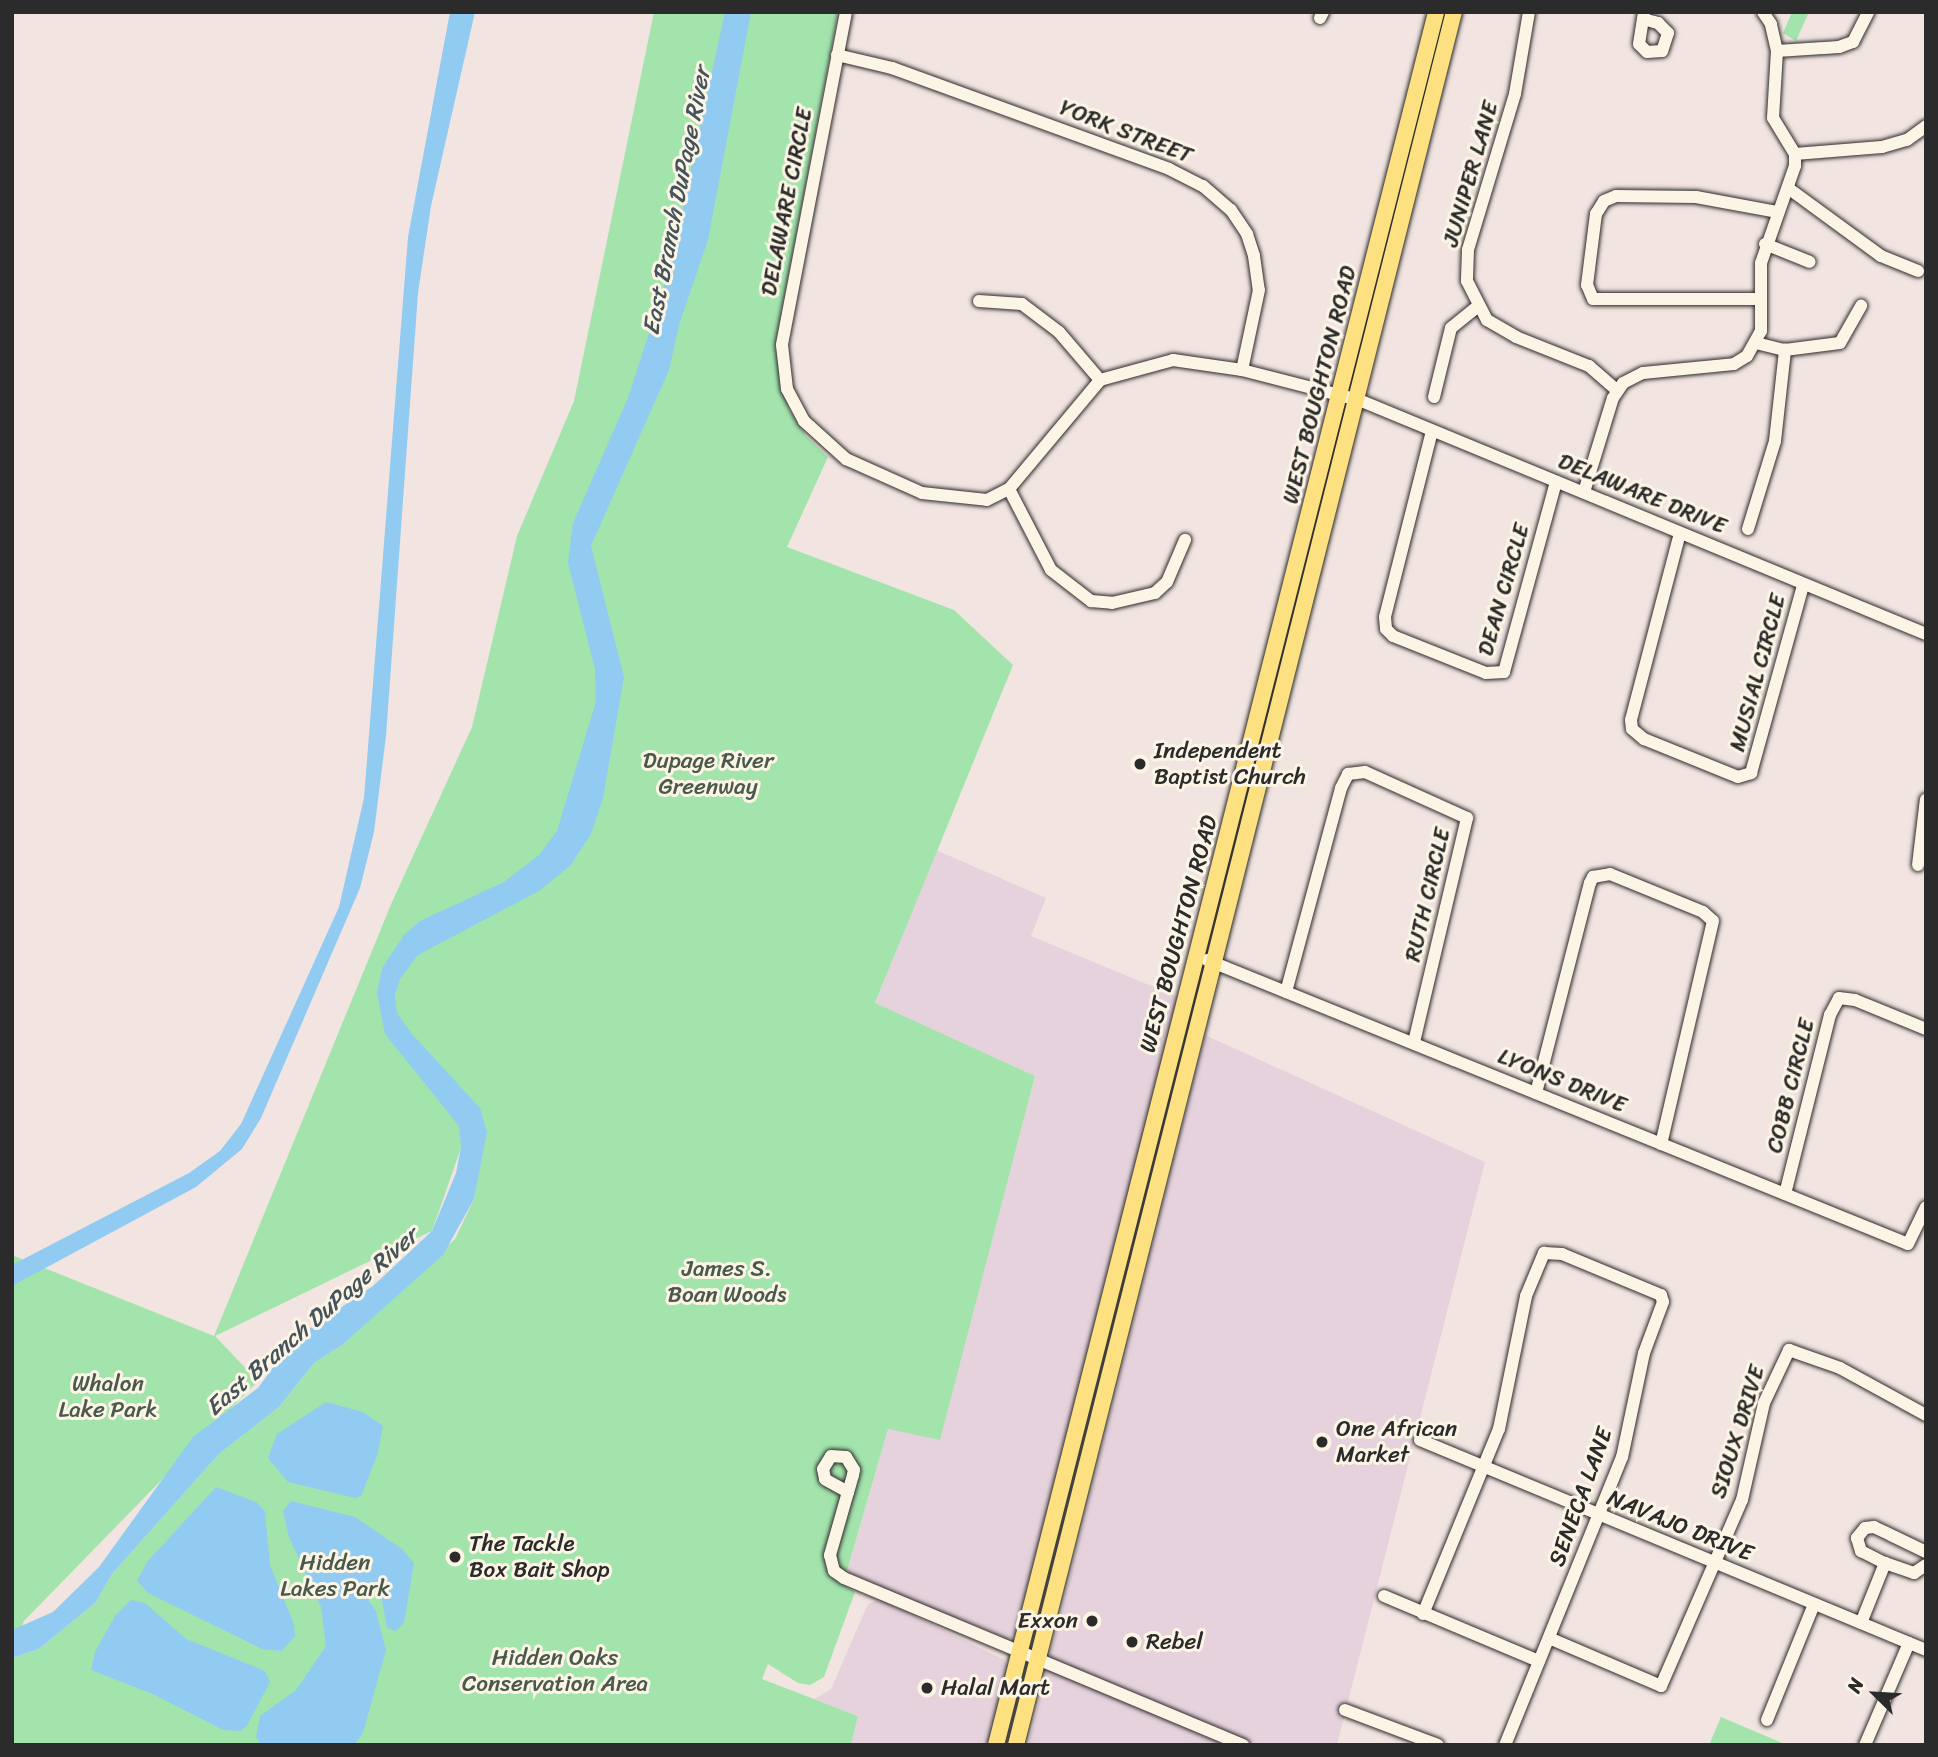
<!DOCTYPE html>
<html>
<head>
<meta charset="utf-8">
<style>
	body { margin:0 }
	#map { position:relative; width:1938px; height:1757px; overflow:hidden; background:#f2e5e1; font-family:Sriracha,sans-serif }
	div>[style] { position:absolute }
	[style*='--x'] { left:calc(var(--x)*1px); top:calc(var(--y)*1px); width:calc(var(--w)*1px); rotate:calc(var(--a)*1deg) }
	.built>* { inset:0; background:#e6d2dc }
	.green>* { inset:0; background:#a3e4ad }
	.water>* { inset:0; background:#91cbf1 }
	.roads { filter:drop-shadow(0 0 2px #2b2b2b) drop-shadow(0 0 2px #2b2b2b) }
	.minor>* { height:12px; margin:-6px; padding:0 6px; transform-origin:6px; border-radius:6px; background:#fcf5e5 }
	.major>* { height:16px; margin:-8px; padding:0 8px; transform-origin:8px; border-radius:8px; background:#fde080 }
	.dots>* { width:19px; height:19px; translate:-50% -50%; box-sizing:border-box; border:4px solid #fcf5e5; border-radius:50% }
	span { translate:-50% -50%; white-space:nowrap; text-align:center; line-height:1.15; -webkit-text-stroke:6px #fcf5e5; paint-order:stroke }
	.street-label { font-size:23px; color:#2b2b2b }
	.poi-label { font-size:23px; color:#2b2b2b }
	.left { translate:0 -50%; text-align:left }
	.right { translate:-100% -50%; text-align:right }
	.park-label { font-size:23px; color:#49594c }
	.water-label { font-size:24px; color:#44535c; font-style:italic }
	.frame { position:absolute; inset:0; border:14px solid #2b2b2b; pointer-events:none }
	.north { position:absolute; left:1840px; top:1659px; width:70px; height:70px; -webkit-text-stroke:5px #fcf5e5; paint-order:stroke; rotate:294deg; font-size:19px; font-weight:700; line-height:28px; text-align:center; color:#2b2b2b }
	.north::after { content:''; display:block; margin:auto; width:24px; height:32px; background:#2b2b2b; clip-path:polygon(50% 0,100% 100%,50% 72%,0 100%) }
</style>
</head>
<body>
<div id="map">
	<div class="built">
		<div style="clip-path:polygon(936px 850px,1046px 898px,1031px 936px,1183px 999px,1017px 1635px,1011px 1638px,1003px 1639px,847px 1572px,888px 1429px,940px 1439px,1035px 1076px,875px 1004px)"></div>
		<div style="clip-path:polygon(1205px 1035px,1485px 1162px,1337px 1745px,1028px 1745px)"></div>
		<div style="clip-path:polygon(879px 1599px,1003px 1659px,1009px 1668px,991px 1745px,851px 1745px,858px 1716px,814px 1699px,831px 1689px,868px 1604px)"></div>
	</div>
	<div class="green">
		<div style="clip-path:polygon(654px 12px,838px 12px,775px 347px,788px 408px,806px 436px,828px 457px,787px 547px,954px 610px,1013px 665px,875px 1003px,1035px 1076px,940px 1440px,888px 1429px,843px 1585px,855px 1592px,824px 1677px,810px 1685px,798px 1683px,768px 1664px,762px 1679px,858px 1716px,851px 1745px,12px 1745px,12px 1658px,39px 1649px,96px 1602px,112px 1574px,219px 1454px,279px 1407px,314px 1363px,342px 1345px,455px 1239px,474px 1199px,486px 1132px,461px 1148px,432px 1231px,215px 1336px,258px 1381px,24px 1621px,12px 1648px,12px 1255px,214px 1336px,392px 902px,472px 727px,517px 536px,574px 401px)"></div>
		<div style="clip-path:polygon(1792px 12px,1809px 12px,1796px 41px,1783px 33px)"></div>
		<div style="clip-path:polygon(1721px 1717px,1787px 1745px,1709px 1745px)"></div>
	</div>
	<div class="water">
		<div style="clip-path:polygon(450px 12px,475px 12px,431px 206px,418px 293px,386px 736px,374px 832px,360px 888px,261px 1118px,242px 1149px,196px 1187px,12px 1286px,12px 1265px,189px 1173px,220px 1151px,241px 1124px,339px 907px,364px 798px,408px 237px)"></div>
		<div style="clip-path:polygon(725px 12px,751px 12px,708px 240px,679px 325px,669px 370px,591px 546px,624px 677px,603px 798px,591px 834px,570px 866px,539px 891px,418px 955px,400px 979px,395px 995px,397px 1013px,412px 1034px,480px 1108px,487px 1132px,474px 1199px,443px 1255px,342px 1345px,314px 1363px,279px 1407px,219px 1454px,112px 1574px,96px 1602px,39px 1649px,12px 1658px,12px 1630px,53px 1612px,99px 1567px,193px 1437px,258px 1388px,293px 1340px,373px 1286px,432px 1231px,456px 1173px,461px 1147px,459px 1126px,385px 1034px,377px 993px,382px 968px,404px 935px,420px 921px,504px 882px,539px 855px,557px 831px,596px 701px,595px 669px,568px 563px,573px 523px,628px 398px,669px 271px)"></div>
		<div style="clip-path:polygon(326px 1402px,363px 1412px,383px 1426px,377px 1456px,361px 1496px,355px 1498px,288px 1482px,268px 1458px,277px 1434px)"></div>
		<div style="clip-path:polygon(216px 1487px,256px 1502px,265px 1511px,270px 1565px,294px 1624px,295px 1636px,282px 1651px,262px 1649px,148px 1593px,137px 1581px,147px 1562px)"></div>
		<div style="clip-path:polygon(291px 1501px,355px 1517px,402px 1549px,414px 1563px,404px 1623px,396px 1631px,387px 1628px,382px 1600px,357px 1584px,376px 1611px,386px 1650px,363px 1733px,354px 1745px,261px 1745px,256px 1737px,260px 1716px,296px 1690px,326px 1646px,321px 1607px,289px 1537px,283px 1511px)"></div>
		<div style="clip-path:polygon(131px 1600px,145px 1603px,186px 1639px,265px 1671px,270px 1682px,247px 1726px,240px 1731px,223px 1730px,155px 1695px,91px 1670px,95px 1652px,115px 1616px)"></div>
	</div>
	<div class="roads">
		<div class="minor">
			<div style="--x:846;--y:12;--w:339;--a:100.9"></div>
			<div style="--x:782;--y:345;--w:44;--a:83.5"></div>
			<div style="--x:787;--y:389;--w:36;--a:62"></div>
			<div style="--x:804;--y:421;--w:57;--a:42.1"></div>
			<div style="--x:846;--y:459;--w:83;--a:24.1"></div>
			<div style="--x:922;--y:493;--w:65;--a:6.1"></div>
			<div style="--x:987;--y:500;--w:25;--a:-27"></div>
			<div style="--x:1009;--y:489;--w:91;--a:62.6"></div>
			<div style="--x:1051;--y:570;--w:51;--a:37.8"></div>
			<div style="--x:1091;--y:601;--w:21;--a:5"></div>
			<div style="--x:1112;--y:603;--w:44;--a:-13.1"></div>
			<div style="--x:1155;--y:593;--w:16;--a:-43"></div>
			<div style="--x:1167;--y:582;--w:46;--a:-66.8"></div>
			<div style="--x:1529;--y:12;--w:83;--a:99.7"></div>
			<div style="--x:1515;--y:94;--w:163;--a:106.8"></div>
			<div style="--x:1468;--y:250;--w:31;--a:92"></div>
			<div style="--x:1467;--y:281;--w:44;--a:62.9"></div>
			<div style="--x:1487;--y:320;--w:34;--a:30"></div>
			<div style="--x:1516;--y:337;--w:79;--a:21.7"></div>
			<div style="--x:1589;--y:366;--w:37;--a:41"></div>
			<div style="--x:1320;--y:18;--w:7;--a:-63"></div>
			<div style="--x:1643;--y:19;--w:16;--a:15"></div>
			<div style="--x:1658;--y:23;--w:14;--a:45"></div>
			<div style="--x:1668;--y:33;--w:19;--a:108"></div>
			<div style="--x:1662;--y:51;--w:15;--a:176"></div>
			<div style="--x:1647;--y:52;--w:11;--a:-135"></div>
			<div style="--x:1639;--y:44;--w:32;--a:-81"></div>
			<div style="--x:1777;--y:51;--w:62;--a:-3.7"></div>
			<div style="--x:1839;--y:47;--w:15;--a:-20"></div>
			<div style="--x:1853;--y:42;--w:34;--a:-63"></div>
			<div style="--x:837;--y:55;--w:57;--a:13.3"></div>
			<div style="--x:892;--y:68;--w:295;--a:20"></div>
			<div style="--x:1169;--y:169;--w:38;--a:27"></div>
			<div style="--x:1203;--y:186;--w:37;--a:41"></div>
			<div style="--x:1231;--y:210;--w:29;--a:56"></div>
			<div style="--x:1247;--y:234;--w:23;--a:72"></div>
			<div style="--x:1254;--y:256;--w:34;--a:82"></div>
			<div style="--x:1259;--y:290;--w:82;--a:102"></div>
			<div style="--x:1795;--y:154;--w:87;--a:-4.6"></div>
			<div style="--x:1882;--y:147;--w:26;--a:-16"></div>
			<div style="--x:1907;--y:140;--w:24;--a:-36"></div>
			<div style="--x:1788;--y:188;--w:115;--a:36.2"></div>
			<div style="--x:1881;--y:256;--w:40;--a:22"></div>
			<div style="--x:1765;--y:244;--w:48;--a:21.8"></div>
			<div style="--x:1759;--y:299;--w:166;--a:180"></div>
			<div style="--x:1593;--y:299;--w:15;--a:-113"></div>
			<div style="--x:1587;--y:285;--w:72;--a:-82.8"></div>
			<div style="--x:1596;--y:214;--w:15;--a:-58"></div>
			<div style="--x:1604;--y:201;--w:13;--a:-23"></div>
			<div style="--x:1616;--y:196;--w:80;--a:0.7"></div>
			<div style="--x:1696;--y:197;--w:82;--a:10.5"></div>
			<div style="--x:979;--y:301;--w:43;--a:4"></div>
			<div style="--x:1022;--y:304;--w:46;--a:37.1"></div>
			<div style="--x:1059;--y:332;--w:63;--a:49.5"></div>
			<div style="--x:1756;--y:343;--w:30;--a:14"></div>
			<div style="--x:1785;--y:350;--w:55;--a:-7.3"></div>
			<div style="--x:1840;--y:343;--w:43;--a:-60.4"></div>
			<div style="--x:1434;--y:397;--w:71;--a:-76.2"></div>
			<div style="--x:1451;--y:328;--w:33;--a:-39"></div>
			<div style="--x:1432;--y:431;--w:192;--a:104.2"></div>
			<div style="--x:1385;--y:617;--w:12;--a:85"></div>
			<div style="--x:1386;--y:629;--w:10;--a:45"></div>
			<div style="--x:1393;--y:636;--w:100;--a:21.7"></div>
			<div style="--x:1486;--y:673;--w:18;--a:-3"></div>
			<div style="--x:1504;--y:672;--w:197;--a:-74.7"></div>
			<div style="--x:1009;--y:489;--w:142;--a:-50.1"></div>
			<div style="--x:1100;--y:380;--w:76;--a:-15.3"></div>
			<div style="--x:1173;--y:360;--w:70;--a:8.2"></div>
			<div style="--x:1242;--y:370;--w:121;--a:14.4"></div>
			<div style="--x:1359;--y:400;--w:613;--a:22.43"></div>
			<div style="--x:1584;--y:492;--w:98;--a:-72.9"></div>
			<div style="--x:1613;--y:398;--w:18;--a:-56"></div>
			<div style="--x:1623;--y:383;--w:22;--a:-27"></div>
			<div style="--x:1643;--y:373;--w:91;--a:-5.6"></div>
			<div style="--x:1734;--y:364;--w:15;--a:-32"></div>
			<div style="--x:1747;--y:356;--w:29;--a:-61"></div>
			<div style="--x:1761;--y:331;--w:68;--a:-90"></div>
			<div style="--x:1761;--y:263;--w:103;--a:-70.7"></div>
			<div style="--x:1795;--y:166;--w:12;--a:-90"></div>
			<div style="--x:1795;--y:154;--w:42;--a:-121.4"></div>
			<div style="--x:1773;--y:118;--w:67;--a:-86.6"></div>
			<div style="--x:1777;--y:51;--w:28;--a:-103"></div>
			<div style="--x:1771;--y:24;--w:14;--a:-124"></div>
			<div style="--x:1748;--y:529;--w:92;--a:-72.9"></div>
			<div style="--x:1775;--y:441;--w:92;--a:-83.7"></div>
			<div style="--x:1680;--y:533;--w:193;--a:104.7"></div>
			<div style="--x:1631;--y:720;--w:9;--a:84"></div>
			<div style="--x:1632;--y:729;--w:16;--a:40"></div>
			<div style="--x:1644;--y:739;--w:101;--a:22"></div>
			<div style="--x:1738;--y:777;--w:14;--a:-17"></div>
			<div style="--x:1751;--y:773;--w:195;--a:-74.5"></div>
			<div style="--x:1918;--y:865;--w:66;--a:-83.1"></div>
			<div style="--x:1207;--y:960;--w:756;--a:22.05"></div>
			<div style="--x:1908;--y:1244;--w:41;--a:-64.1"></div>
			<div style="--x:1286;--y:992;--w:211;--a:-74.9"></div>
			<div style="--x:1341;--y:788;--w:16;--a:-63"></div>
			<div style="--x:1348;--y:774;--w:17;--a:-7"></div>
			<div style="--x:1365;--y:772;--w:112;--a:24.3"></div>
			<div style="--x:1467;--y:818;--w:231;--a:103.3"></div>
			<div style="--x:1536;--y:1093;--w:217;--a:-75.6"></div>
			<div style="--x:1590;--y:883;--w:7;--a:-63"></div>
			<div style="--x:1593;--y:877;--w:17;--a:-10"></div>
			<div style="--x:1610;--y:874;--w:100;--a:22.2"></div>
			<div style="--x:1703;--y:912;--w:13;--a:42"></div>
			<div style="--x:1713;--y:921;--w:229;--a:103.1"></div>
			<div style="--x:1785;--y:1194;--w:185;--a:-75.9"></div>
			<div style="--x:1830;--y:1015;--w:19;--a:-62"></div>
			<div style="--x:1839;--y:998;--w:16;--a:7"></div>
			<div style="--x:1855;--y:1000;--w:77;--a:22.2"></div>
			<div style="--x:1420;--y:1440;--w:548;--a:22.54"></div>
			<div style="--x:848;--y:1492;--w:26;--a:-151"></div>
			<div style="--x:825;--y:1479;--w:10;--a:-101"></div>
			<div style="--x:823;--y:1469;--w:15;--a:-58"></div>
			<div style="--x:831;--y:1456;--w:15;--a:4"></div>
			<div style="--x:846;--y:1457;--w:15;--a:58"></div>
			<div style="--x:854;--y:1470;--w:5;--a:101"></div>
			<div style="--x:853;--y:1475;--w:18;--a:106"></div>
			<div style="--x:848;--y:1492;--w:66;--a:105.9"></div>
			<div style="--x:830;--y:1555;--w:16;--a:76"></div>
			<div style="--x:834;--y:1571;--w:12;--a:35"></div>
			<div style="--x:844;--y:1578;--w:433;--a:22.7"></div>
			<div style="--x:1926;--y:1552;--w:58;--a:-154.3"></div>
			<div style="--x:1874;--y:1527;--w:9;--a:174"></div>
			<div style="--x:1865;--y:1528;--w:13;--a:129"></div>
			<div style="--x:1857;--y:1538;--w:14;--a:73"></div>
			<div style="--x:1861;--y:1551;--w:27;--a:27"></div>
			<div style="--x:1885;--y:1563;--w:31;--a:19"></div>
			<div style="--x:1914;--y:1573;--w:14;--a:-34"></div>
			<div style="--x:1384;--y:1596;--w:168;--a:22.8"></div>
			<div style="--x:1423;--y:1614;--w:200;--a:-67.7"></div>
			<div style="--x:1499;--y:1429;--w:136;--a:-78.5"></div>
			<div style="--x:1526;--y:1296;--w:47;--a:-67.3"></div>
			<div style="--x:1544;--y:1253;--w:18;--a:3"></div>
			<div style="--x:1562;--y:1254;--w:107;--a:22.5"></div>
			<div style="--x:1661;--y:1295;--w:7;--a:74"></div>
			<div style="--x:1663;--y:1302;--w:54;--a:110.4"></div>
			<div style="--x:1644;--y:1353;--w:106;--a:101.9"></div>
			<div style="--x:1622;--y:1457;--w:311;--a:112.1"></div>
			<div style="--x:1861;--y:1623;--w:65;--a:-68.2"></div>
			<div style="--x:1549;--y:1638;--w:122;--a:23.2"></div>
			<div style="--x:1661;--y:1686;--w:203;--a:-66.5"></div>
			<div style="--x:1742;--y:1500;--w:99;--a:-77.2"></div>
			<div style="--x:1764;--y:1403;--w:59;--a:-64.7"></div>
			<div style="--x:1789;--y:1350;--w:54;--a:19.4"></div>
			<div style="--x:1840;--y:1368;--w:98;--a:28.7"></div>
			<div style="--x:1345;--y:1710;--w:99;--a:20.6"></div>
			<div style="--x:1767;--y:1720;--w:125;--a:-67.9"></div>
			<div style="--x:1865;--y:1745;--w:111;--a:-66.7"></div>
		</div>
		<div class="major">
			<div style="--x:996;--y:1745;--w:1788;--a:-75.75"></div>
			<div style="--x:1016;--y:1745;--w:1787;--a:-75.82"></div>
		</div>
	</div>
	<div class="dots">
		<div style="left:1140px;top:764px;background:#2b2b2b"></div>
		<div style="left:1322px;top:1442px;background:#2b2b2b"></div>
		<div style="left:455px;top:1557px;background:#2b2b2b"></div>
		<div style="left:1092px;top:1621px;background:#2b2b2b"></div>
		<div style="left:1132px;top:1642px;background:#2b2b2b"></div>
		<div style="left:927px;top:1688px;background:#2b2b2b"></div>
	</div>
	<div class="street-label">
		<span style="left:1126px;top:132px;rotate:21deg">YORK STREET</span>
		<span style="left:1471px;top:174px;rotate:-74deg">JUNIPER LANE</span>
		<span style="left:787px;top:202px;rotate:-79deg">DELAWARE CIRCLE</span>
		<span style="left:1320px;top:385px;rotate:-76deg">WEST BOUGHTON ROAD</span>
		<span style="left:1642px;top:494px;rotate:22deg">DELAWARE DRIVE</span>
		<span style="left:1504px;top:590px;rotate:-74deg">DEAN CIRCLE</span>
		<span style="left:1758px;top:673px;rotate:-75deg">MUSIAL CIRCLE</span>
		<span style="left:1428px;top:895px;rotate:-77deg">RUTH CIRCLE</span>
		<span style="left:1179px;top:934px;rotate:-75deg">WEST BOUGHTON ROAD</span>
		<span style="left:1562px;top:1081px;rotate:22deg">LYONS DRIVE</span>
		<span style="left:1791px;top:1086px;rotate:-76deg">COBB CIRCLE</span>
		<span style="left:1738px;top:1432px;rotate:-73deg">SIOUX DRIVE</span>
		<span style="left:1581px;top:1497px;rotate:-70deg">SENECA LANE</span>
		<span style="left:1680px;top:1526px;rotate:22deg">NAVAJO DRIVE</span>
	</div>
	<div class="poi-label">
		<span class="left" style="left:1154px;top:764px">Independent<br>Baptist Church</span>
		<span class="left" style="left:1336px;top:1442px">One African<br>Market</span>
		<span class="left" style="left:469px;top:1557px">The Tackle<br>Box Bait Shop</span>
		<span class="right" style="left:1078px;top:1621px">Exxon</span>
		<span class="left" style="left:1146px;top:1642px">Rebel</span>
		<span class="left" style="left:941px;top:1688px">Halal Mart</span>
	</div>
	<div class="park-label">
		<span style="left:708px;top:774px">Dupage River<br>Greenway</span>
		<span style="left:727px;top:1282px">James S.<br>Boan Woods</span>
		<span style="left:108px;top:1397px">Whalon<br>Lake Park</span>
		<span style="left:335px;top:1576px">Hidden<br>Lakes Park</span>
		<span style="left:555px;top:1671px">Hidden Oaks<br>Conservation Area</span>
	</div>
	<div class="water-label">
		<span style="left:677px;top:201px;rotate:-79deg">East Branch DuPage River</span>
		<span style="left:312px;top:1322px;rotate:-41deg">East Branch DuPage River</span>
	</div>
	<div class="frame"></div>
	<div class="north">N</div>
</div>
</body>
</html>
